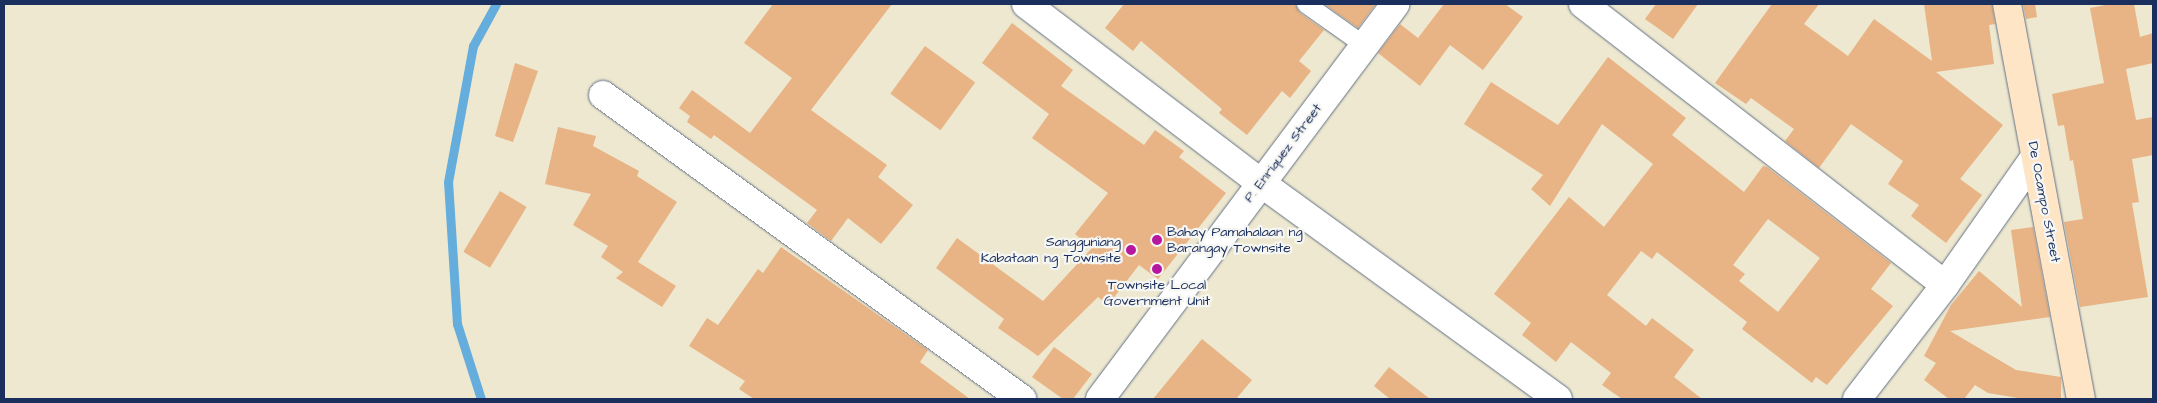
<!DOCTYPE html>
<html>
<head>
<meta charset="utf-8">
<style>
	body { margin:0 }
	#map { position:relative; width:2157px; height:403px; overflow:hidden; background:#ede8cf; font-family:"Architects Daughter",sans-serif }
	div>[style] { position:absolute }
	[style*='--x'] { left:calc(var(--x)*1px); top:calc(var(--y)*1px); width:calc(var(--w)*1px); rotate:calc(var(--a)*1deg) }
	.stream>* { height:9px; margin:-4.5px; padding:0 4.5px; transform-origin:4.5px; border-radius:4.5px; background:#65addc }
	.building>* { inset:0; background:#e8b385; transform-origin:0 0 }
	.roads { filter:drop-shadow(0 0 1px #647086) drop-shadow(0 0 1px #647086) }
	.lane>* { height:18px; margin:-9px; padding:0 9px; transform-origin:9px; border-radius:9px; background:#fff }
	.street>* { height:28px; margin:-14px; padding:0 14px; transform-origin:14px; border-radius:14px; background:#fff }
	.secondary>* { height:28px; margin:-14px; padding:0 14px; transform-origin:14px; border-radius:14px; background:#fde5c5 }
	.dots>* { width:14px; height:14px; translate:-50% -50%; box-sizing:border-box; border:2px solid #f6f6f2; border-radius:50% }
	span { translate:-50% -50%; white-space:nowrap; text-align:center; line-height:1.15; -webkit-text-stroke:4.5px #f6f6f2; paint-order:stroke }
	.street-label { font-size:14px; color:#1b2f5e }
	.poi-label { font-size:14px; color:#1b2f5e }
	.left { translate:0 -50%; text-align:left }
	.right { translate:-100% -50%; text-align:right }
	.frame { position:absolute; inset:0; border:5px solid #1b2f5e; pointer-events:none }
</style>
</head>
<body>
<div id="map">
	<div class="stream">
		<div style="--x:481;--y:399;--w:79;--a:-107.7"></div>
		<div style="--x:457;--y:324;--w:142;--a:-93.6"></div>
		<div style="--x:448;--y:182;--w:138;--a:-79.6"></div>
		<div style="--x:473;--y:46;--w:48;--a:-61.3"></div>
	</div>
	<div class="building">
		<div style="clip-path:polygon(773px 4px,892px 4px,811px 110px,887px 165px,878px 177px,913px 205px,881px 244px,848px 218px,831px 241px,807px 223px,817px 210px,714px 135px,711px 139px,687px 122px,690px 116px,679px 108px,692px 90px,750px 133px,792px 78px,744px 43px)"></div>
		<div style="clip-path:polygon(1124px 4px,1295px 4px,1300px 13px,1324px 30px,1299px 61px,1311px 71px,1290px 98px,1282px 91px,1247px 135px,1219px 113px,1222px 109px,1141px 41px,1133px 51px,1105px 28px)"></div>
		<div style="clip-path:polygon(1324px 4px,1373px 4px,1375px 5px,1358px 28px)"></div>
		<div style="clip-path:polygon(1444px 4px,1505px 4px,1523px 17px,1483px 70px,1450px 45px,1420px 86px,1378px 53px,1400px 24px,1418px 38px)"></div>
		<div style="clip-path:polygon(1656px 4px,1698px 4px,1673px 39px,1645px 19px)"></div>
		<div style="clip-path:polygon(1772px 4px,1819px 4px,1804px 24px,1848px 56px,1874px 19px,1932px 61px,1924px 4px,1992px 4px,1995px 24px,1989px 25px,1994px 64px,1936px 72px,2003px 125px,1960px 179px,1982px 195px,1946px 243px,1911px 216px,1919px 205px,1888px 184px,1903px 161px,1851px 124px,1819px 168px,1785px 141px,1794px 129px,1751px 98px,1746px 104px,1715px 83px)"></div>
		<div style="clip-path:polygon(2023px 4px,2035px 4px,2037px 17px,2026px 19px)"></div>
		<div style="clip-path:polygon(2111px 4px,2134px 4px,2140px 37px,2153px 33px,2153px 63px,2126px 69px,2136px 120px,2153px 117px,2153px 155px,2132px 159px,2139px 202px,2132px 203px,2148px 297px,2080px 307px,2064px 222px,2083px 219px,2073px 160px,2070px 161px,2064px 125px,2058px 126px,2052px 94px,2104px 83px,2090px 8px)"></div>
		<div style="clip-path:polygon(1012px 23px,1073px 70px,1061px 86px,1144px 145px,1155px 130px,1184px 151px,1179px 157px,1226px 193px,1158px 279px,1139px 265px,1108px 305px,1098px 297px,1038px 356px,998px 328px,1004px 319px,936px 268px,957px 238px,1043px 301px,1092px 248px,1075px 234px,1108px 193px,1032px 138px,1049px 114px,982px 63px)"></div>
		<div style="left:925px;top:46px;width:62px;height:59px;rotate:36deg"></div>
		<div style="clip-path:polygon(evenodd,1608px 57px,1686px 118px,1672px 135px,1744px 192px,1763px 166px,1767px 167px,1891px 263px,1871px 289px,1893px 306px,1827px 385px,1816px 377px,1812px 383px,1742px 329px,1747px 322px,1657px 252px,1652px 259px,1641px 251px,1607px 295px,1646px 326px,1652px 318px,1694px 350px,1674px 377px,1702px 399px,1622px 399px,1602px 385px,1611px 373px,1571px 342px,1556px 362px,1522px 335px,1531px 323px,1494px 294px,1569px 197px,1604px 227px,1653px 164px,1602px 124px,1550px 206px,1531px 189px,1543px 175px,1464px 124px,1491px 82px,1558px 125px,1608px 57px,1768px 219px,1820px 258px,1778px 312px,1739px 281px,1745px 274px,1733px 265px,1768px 219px)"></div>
		<div style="clip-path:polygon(515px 63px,538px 71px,513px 142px,495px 136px)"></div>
		<div style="clip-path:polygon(558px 127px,596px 136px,593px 146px,639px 171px,637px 176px,677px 202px,638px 262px,676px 286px,662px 307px,616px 278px,623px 272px,601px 257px,608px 246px,573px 225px,591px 194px,545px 184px)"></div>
		<div style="left:500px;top:191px;width:31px;height:71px;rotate:31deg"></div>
		<div style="clip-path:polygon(2033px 227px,2050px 317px,1950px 331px,2016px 370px,2061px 377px,2061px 399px,2024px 399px,1988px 393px,1975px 385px,1964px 399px,1949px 399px,1924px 380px,1936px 363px,1924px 356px,1951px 305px,1979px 271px,2022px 307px,2011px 230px)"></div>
		<div style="clip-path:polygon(781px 247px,928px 350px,920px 362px,970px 399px,754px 399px,739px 389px,745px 381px,689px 346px,707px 318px,718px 325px,758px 269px,763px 273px)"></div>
		<div style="clip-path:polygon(1202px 339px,1252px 380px,1236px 399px,1153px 399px)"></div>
		<div style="clip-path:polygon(1054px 347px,1092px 374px,1073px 399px,1063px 399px,1032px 377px)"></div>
		<div style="clip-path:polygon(1389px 367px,1430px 399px,1390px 399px,1374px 386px)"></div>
	</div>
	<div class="roads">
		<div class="lane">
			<div style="--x:1306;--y:4;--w:71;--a:35.3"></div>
		</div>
		<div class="street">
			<div style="--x:1026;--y:4;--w:295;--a:37.3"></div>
			<div style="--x:1261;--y:183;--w:367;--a:36"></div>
			<div style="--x:1583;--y:4;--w:458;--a:37.8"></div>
			<div style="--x:603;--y:95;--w:518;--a:35.96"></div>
			<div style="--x:1100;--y:399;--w:493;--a:-53.2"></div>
			<div style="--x:1857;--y:399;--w:144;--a:-52.3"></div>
			<div style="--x:1945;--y:285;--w:156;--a:-54.9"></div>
		</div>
		<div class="secondary">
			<div style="--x:2007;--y:4;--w:402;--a:79.4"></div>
		</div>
	</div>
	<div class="dots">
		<div style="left:1157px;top:240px;background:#b5179e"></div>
		<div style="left:1131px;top:250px;background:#b5179e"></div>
		<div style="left:1157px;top:269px;background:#b5179e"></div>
	</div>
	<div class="street-label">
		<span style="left:1283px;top:153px;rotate:-53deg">P. Enriquez Street</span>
		<span style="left:2044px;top:202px;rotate:79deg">De Ocampo Street</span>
	</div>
	<div class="poi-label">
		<span class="left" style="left:1167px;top:240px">Bahay Pamahalaan ng<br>Barangay Townsite</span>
		<span class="right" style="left:1121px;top:250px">Sangguniang<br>Kabataan ng Townsite</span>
		<span style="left:1157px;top:293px">Townsite Local<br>Government Unit</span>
	</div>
	<div class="frame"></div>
</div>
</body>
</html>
